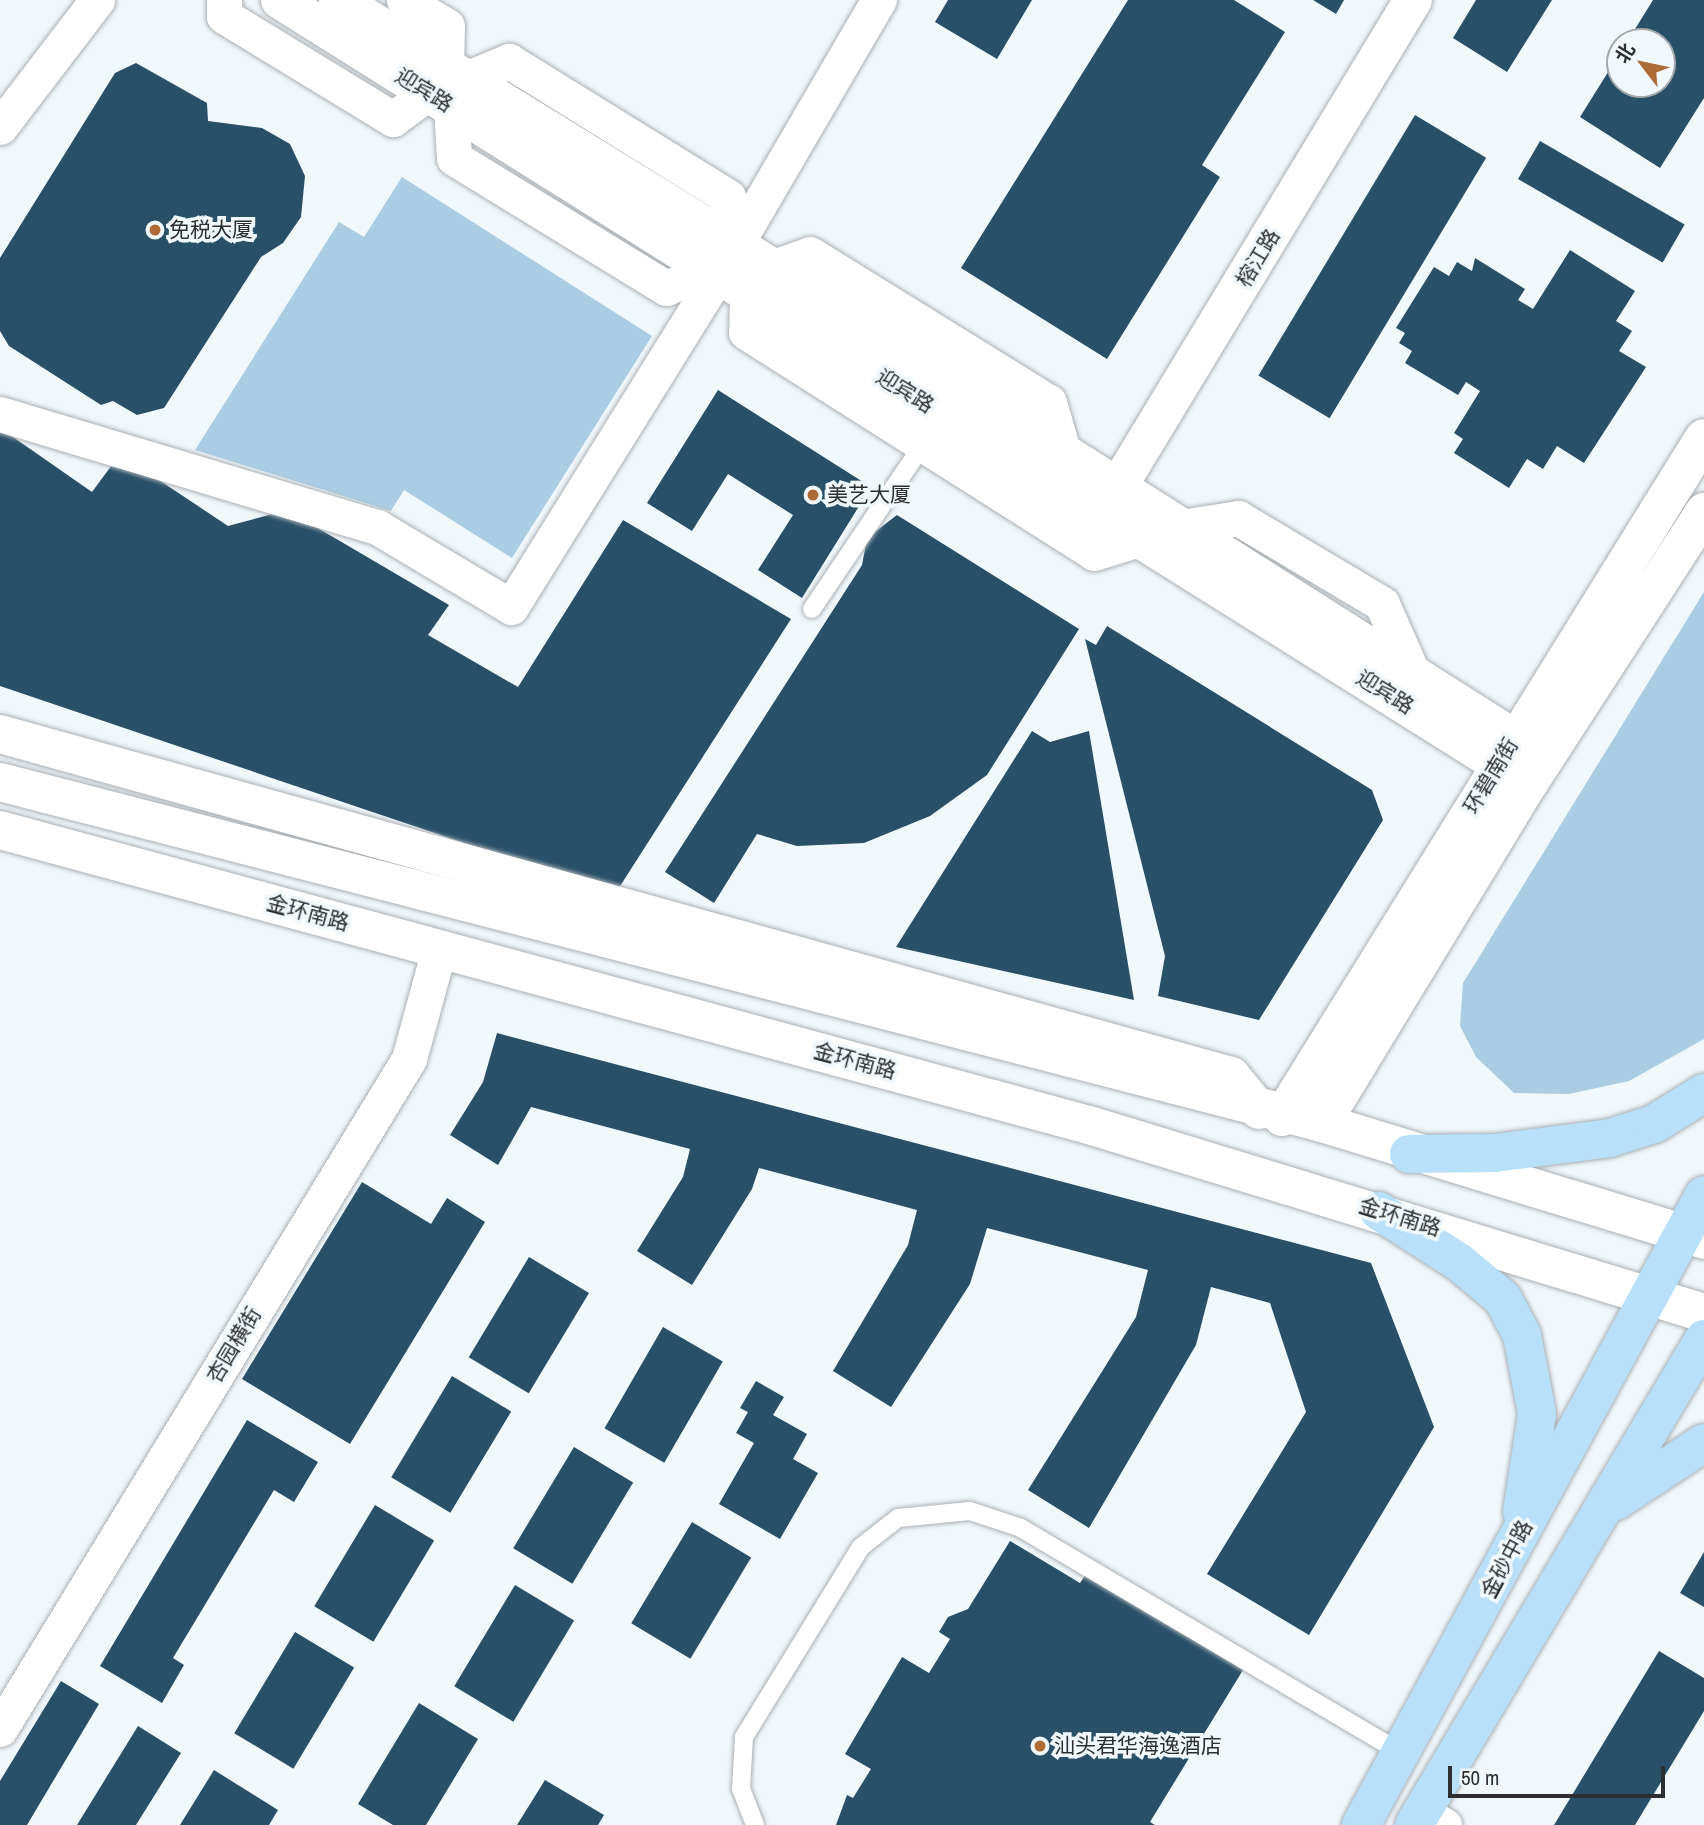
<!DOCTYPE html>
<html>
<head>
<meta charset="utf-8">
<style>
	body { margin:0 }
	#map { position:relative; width:1704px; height:1825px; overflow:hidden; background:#f1f8fc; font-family:"Archivo Narrow","Noto Sans SC",sans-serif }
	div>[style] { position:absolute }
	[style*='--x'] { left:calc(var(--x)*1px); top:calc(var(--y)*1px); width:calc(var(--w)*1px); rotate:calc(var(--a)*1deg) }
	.green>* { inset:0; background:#abcde3 }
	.building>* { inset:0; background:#285068; transform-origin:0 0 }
	.roads { filter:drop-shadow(0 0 2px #aab0b4) drop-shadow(0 0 2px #aab0b4) }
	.service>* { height:18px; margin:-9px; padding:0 9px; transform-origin:9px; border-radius:9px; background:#fff }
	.minor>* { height:35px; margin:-17.5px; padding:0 17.5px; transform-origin:17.5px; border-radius:17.5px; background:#fff }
	.tertiary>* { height:38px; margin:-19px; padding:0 19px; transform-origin:19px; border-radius:19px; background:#fff }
	.secondary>* { height:38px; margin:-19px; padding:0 19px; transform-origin:19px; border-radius:19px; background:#fff }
	.primary>* { height:38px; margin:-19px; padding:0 19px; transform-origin:19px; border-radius:19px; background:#b8e0fa }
	.dots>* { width:19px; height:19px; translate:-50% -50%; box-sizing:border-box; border:4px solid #f1f8fc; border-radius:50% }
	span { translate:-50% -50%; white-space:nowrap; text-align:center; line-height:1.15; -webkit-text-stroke:7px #f1f8fc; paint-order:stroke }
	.street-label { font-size:21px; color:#2c2e30 }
	.poi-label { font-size:21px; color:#2c2e30 }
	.left { translate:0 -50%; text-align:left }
	.north { position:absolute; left:1606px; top:28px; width:70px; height:70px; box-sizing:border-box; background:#f1f8fc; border:2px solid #a2a7aa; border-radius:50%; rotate:302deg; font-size:19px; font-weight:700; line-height:28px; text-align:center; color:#2c2e30 }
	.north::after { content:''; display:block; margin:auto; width:24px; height:32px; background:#ad6b36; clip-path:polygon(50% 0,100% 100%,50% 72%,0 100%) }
	.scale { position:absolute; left:1448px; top:1766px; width:217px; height:32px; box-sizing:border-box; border:4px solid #2c2e30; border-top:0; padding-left:9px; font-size:21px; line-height:24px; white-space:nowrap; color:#2c2e30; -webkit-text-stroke:5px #f1f8fc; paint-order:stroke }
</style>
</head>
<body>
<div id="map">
	<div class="green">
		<div style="clip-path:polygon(402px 177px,652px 336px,512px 558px,404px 490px,391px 511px,195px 450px,339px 222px,364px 237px)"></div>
		<div style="clip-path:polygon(1704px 592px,1704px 1039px,1629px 1081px,1569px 1094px,1514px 1093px,1476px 1057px,1460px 1026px,1463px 983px)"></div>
	</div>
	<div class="building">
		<div style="clip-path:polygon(948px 0,1032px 0,997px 59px,935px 22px)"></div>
		<div style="clip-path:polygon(1128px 0,1234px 0,1285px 32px,1202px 165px,1220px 177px,1107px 359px,961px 268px)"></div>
		<div style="clip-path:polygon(1313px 0,1344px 0,1336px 14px)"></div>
		<div style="clip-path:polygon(1476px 0,1552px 0,1507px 72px,1453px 38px)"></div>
		<div style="clip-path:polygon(1653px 0,1704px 0,1704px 98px,1660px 168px,1580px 117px,1620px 53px,1620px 84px,1662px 84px,1662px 42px,1627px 42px)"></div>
		<div style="clip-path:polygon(136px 63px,207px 103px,208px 121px,262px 128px,290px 144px,305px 176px,301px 217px,283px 243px,261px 257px,164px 408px,137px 415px,113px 401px,101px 405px,9px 346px,0 331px,0 258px,115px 73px)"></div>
		<div style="left:1415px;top:115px;width:83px;height:304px;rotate:31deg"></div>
		<div style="left:1540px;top:141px;width:167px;height:44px;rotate:30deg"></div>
		<div style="clip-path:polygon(1570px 250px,1635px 291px,1616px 321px,1632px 331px,1619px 351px,1646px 367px,1584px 463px,1557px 446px,1543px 469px,1527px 459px,1509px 488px,1454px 453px,1463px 439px,1454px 433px,1480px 391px,1466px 382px,1458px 395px,1405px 363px,1412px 351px,1399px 343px,1405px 333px,1396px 328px,1434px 267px,1449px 276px,1457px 262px,1472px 271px,1475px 258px,1525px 289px,1518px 300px,1533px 309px)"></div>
		<div style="clip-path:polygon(718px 390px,871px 487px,802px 598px,758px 570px,793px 515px,728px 474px,692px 531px,647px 503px)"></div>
		<div style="clip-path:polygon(0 428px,92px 492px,120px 454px,228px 526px,287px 510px,449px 605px,428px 635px,518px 687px,623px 520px,791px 619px,615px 894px,0 686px)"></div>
		<div style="clip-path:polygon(897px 515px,1079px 629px,987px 775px,930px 816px,864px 843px,797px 846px,757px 834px,714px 903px,665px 872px,862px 565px,867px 538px)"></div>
		<div style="clip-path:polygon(1107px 626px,1372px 790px,1383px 820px,1259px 1020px,1158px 996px,1165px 956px,1085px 639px,1096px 645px)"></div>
		<div style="clip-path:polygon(1032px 731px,1050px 742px,1089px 731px,1134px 1000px,896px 947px)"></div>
		<div style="clip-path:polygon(497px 1033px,1371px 1263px,1434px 1427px,1309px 1635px,1207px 1574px,1306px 1412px,1270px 1303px,1211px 1287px,1196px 1345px,1089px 1528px,1028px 1490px,1136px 1317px,1148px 1270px,987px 1228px,970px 1284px,891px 1407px,833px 1371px,908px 1245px,917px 1210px,759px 1168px,752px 1189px,692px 1285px,637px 1251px,683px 1177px,690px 1149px,531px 1107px,498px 1165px,450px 1135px,483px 1082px)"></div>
		<div style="clip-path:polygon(362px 1182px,431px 1224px,447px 1198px,485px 1222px,350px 1444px,242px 1379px)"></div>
		<div style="left:529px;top:1257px;width:70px;height:117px;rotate:31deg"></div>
		<div style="left:663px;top:1327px;width:69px;height:117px;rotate:30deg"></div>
		<div style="left:452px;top:1376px;width:69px;height:118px;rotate:31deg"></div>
		<div style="clip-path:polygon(756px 1381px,784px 1397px,773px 1415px,807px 1434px,793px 1459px,818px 1473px,780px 1539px,719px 1504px,754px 1443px,736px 1433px,748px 1412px,740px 1408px)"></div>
		<div style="clip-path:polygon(247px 1420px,318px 1462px,294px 1502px,274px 1490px,173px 1658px,184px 1665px,162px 1703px,100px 1666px)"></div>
		<div style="left:574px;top:1447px;width:69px;height:118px;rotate:31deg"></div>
		<div style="left:375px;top:1505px;width:69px;height:118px;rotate:31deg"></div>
		<div style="left:692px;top:1522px;width:69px;height:118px;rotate:31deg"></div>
		<div style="clip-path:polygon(1010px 1541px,1080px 1583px,1086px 1574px,1243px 1670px,1150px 1822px,1155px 1825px,836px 1825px,847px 1795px,853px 1798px,871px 1769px,845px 1754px,902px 1657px,929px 1673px,950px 1639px,939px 1632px,948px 1617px,968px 1609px)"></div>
		<div style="clip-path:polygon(1704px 1552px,1704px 1607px,1680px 1593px)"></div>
		<div style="left:515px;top:1585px;width:69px;height:118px;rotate:31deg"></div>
		<div style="left:295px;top:1632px;width:69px;height:118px;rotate:31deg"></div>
		<div style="clip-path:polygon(1659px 1651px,1704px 1678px,1704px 1711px,1635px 1825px,1554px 1825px)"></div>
		<div style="clip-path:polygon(61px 1681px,99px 1704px,27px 1825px,0 1825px,0 1781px)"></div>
		<div style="clip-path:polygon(419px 1703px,478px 1739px,426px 1825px,393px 1825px,358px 1804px)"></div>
		<div style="clip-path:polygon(138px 1726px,181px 1753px,136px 1825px,77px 1825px)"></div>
		<div style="clip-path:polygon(214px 1770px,278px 1810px,269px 1825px,180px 1825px)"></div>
		<div style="clip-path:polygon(545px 1780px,604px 1815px,598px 1825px,517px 1825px)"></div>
	</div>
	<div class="roads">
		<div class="service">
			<div style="--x:812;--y:609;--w:204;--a:-56"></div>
			<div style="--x:755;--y:1825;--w:39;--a:-111"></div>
			<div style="--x:741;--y:1789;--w:52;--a:-86.7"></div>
			<div style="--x:744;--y:1737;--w:223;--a:-58.4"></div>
			<div style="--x:861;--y:1547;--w:47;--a:-38.1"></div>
			<div style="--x:898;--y:1518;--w:72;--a:-5.6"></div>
			<div style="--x:970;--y:1511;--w:54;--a:18.4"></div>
			<div style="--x:1021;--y:1528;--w:442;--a:30.6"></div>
		</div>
		<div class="minor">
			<div style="--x:224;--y:0;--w:16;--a:90"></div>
			<div style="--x:224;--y:16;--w:198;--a:31.4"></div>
			<div style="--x:393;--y:119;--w:44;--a:-36.6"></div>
			<div style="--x:404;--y:0;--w:50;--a:31.2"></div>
			<div style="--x:447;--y:26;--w:40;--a:91.4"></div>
			<div style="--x:466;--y:79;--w:47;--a:-22.7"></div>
			<div style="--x:509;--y:61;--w:258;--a:31.8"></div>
			<div style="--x:728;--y:197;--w:42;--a:91.4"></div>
			<div style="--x:451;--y:107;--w:51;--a:86.6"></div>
			<div style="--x:454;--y:158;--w:249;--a:31.5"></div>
			<div style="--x:666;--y:288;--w:48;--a:-22.2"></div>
			<div style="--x:0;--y:127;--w:160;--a:-52.6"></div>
			<div style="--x:771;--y:268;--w:41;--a:-19.7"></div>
			<div style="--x:810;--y:254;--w:281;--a:31.8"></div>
			<div style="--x:1049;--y:402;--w:51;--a:74.1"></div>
			<div style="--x:747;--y:293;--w:39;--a:91"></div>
			<div style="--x:746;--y:332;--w:412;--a:32.4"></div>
			<div style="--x:1094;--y:553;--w:47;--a:-17.3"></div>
			<div style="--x:0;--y:414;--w:394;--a:16.7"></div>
			<div style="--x:377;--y:527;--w:156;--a:30.8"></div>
			<div style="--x:511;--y:607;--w:391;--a:-58.1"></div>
			<div style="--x:718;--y:275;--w:319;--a:-59.7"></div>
			<div style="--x:1181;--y:527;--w:58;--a:-9"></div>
			<div style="--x:1238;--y:518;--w:168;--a:30.8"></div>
			<div style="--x:1382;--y:604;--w:77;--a:66.1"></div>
			<div style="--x:0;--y:1729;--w:785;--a:-58.6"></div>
			<div style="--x:409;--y:1059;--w:114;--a:-74.7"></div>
			<div style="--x:1422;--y:1812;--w:26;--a:31"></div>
		</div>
		<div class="tertiary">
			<div style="--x:280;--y:0;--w:1474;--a:32.08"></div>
			<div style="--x:338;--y:0;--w:466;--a:31.6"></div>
			<div style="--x:735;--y:244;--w:959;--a:32.4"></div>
			<div style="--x:1104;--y:510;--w:596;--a:-58.79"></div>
			<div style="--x:0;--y:734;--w:1278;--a:15.53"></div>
			<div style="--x:1231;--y:1076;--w:44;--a:50.5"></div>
			<div style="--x:1282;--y:1117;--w:799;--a:-58.14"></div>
			<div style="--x:1322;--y:1123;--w:398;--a:-58.7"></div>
			<div style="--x:1529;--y:783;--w:323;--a:-57.1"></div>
		</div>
		<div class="secondary">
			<div style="--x:0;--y:782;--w:1365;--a:14.46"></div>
			<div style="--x:1322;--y:1123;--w:400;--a:17"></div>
			<div style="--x:0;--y:830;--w:1128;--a:15.16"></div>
			<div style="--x:1089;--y:1125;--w:643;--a:17"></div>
		</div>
		<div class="primary">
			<div style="--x:1409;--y:1154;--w:86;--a:-0.7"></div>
			<div style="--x:1495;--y:1153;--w:116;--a:-7.4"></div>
			<div style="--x:1610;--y:1138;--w:46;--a:-17.7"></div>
			<div style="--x:1654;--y:1124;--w:59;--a:-31.8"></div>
			<div style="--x:1379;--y:1211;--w:96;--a:32.7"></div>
			<div style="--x:1460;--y:1263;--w:56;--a:39.9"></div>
			<div style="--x:1503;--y:1299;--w:41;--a:62.2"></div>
			<div style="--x:1522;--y:1335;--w:80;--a:79.2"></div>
			<div style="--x:1537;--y:1414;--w:99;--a:98.7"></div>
			<div style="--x:1616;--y:1501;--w:105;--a:-33.4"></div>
			<div style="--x:1361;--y:1825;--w:717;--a:-61.43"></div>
			<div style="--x:1414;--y:1825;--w:566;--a:-59.18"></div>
		</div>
	</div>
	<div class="dots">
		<div style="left:155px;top:230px;background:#ad6b36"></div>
		<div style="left:813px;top:495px;background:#ad6b36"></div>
		<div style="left:1040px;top:1746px;background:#ad6b36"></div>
	</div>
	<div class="street-label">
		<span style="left:424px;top:90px;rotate:32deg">迎宾路</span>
		<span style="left:1258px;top:258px;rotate:-59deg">榕江路</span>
		<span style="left:905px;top:391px;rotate:32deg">迎宾路</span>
		<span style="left:1385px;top:692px;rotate:32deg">迎宾路</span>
		<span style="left:1491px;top:776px;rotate:-59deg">环碧南街</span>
		<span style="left:308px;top:913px;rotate:15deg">金环南路</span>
		<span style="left:855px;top:1061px;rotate:15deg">金环南路</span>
		<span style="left:1400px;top:1217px;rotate:17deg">金环南路</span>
		<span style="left:234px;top:1345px;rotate:-59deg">杏园横街</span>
		<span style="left:1507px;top:1559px;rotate:-62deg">金砂中路</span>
	</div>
	<div class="poi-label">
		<span class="left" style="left:169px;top:230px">免税大厦</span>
		<span class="left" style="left:827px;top:495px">美艺大厦</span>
		<span class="left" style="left:1054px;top:1746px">汕头君华海逸酒店</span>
	</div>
	<div class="north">北</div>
	<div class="scale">50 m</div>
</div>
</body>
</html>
